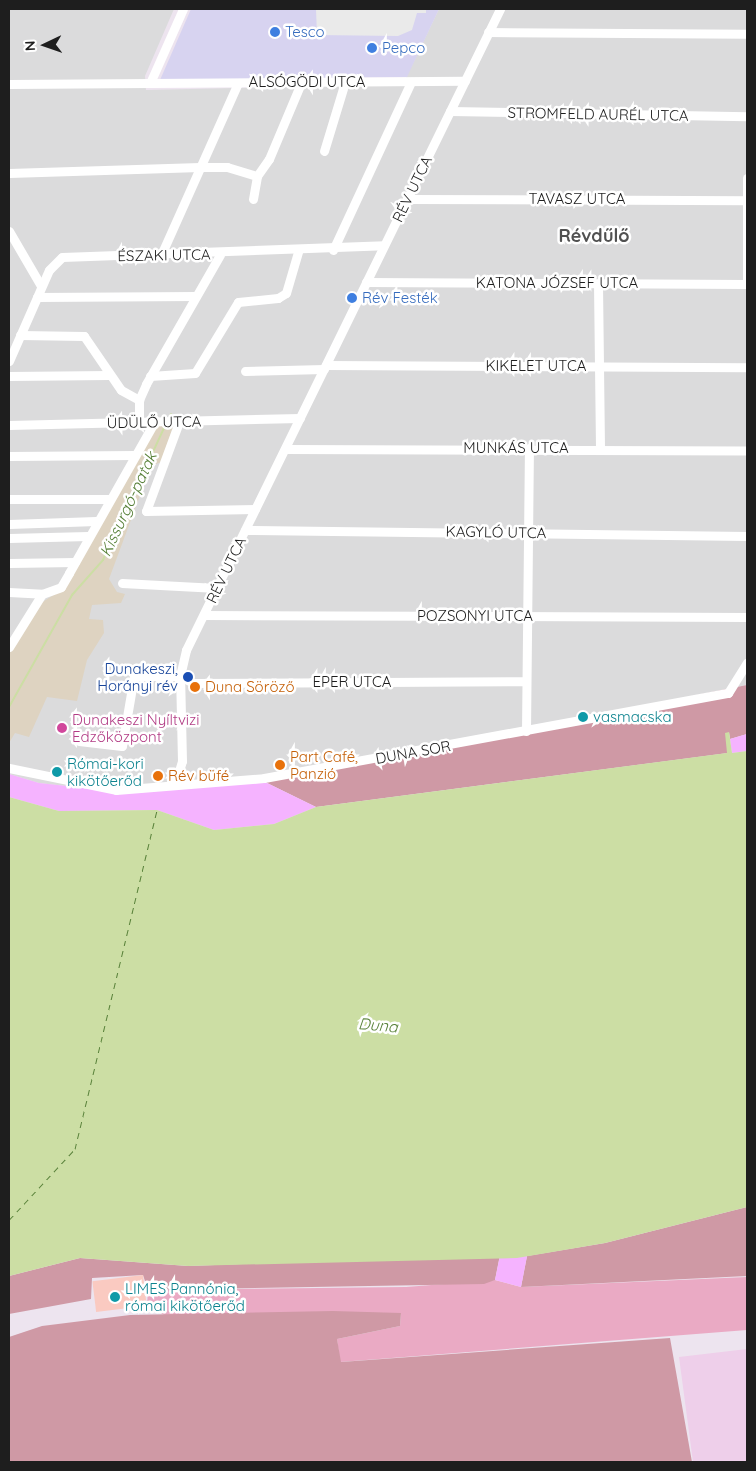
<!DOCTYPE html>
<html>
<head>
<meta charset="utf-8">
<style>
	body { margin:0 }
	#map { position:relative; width:756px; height:1471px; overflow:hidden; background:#ede4ef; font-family:Quicksand,sans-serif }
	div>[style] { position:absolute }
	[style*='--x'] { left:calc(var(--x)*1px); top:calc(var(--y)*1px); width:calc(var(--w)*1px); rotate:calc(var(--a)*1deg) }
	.residential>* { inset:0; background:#dbdbdc }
	.commercial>* { inset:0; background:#d7d3f0 }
	.farmland>* { inset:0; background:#eecfea }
	.grass>* { inset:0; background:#eaaac4 }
	.forest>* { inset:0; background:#cf99a5 }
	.wetland>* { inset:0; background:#ded3c1 }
	.sand>* { inset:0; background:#f5b3ff }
	.park>* { inset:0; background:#facac1; transform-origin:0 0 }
	.parking>* { inset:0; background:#eaeaea }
	.water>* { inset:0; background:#ccdea4 }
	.stream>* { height:2px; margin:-1px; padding:0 1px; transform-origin:1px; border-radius:1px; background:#ccdea4 }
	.ferry>* { height:1px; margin-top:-0.5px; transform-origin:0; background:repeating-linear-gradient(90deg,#578038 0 6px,transparent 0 11px) }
	.minor>* { height:9px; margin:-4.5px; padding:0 4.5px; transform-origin:4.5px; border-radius:4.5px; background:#fff }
	.dots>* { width:14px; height:14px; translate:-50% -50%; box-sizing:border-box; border:2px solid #fff; border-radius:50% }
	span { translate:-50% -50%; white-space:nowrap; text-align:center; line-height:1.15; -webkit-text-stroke:5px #fff; paint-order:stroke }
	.shop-label { font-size:15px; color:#366cbe }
	.left { translate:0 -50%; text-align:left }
	.street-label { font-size:15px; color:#1e1e1e }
	.transit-label { font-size:15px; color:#164399 }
	.right { translate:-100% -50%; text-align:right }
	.food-label { font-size:15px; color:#c56008 }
	.culture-label { font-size:15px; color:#0d838f }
	.hotel-label { font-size:15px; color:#b23c85 }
	.water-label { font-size:16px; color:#578038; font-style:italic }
	.quarter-label { font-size:18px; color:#515151; font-weight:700 }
	.frame { position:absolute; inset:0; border:10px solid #1e1e1e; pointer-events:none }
	.north { position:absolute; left:20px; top:20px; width:50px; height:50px; -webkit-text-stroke:4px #fff; paint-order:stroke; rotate:267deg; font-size:14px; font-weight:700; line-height:20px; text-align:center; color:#1e1e1e }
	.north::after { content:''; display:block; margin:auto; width:18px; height:22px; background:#1e1e1e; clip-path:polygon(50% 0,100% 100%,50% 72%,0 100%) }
</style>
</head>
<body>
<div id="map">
	<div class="residential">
		<div style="clip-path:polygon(9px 9px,174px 9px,145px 76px,146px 90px,403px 84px,439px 9px,747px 9px,747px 685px,265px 782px,122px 792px,39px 783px,9px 774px)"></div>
	</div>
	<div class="commercial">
		<div style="clip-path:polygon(191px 9px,439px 9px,407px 77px,160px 80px)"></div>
	</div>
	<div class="farmland">
		<div style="clip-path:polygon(747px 1349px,747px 1462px,693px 1462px,679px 1357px)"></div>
	</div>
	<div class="grass">
		<div style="clip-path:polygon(747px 1277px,747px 1330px,340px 1362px,337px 1339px,400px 1326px,401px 1313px,168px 1317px,147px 1306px,148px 1290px,406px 1287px,495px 1280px,521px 1287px)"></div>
	</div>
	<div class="forest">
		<div style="clip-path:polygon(747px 685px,747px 734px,730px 739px,729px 732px,728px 753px,316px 807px,265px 782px)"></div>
		<div style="clip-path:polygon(747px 1207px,747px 1276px,521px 1287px,527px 1256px,605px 1243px)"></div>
		<div style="clip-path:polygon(500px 1255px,495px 1280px,484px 1284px,148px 1290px,143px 1275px,92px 1278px,91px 1299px,9px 1314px,9px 1276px,80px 1258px,188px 1266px)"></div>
		<div style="clip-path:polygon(333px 1311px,401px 1313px,400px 1326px,337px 1339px,341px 1362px,670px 1338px,692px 1462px,9px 1462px,9px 1337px,42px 1326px,130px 1315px)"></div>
	</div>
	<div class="wetland">
		<div style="clip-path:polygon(158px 423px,174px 424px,161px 462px,151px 466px,109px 579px,117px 592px,125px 594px,121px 603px,92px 605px,89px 619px,103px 620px,104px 633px,87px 660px,77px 701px,47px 697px,29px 737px,15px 733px,9px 743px,9px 654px,41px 603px,63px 589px,73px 574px)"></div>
	</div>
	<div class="sand">
		<div style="clip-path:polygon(747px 734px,747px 751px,732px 753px,730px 739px)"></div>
		<div style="clip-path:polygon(9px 774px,39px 783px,122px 792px,265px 782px,316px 807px,274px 824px,214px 830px,157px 810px,59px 811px,9px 797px)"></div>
		<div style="clip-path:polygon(500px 1255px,527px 1256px,521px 1287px,495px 1280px)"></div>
	</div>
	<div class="park">
		<div style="left:143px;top:1275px;width:31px;height:51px;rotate:83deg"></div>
	</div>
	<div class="parking">
		<div style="clip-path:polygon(316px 9px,426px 9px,426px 13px,417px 13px,412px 30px,398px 36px,317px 35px)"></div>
	</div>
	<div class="water">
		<div style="clip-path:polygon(729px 732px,732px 753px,747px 751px,747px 1207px,605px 1243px,517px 1258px,188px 1266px,80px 1258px,9px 1276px,9px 797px,59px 811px,157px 810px,214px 830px,274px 824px,316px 807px,727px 753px,725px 733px)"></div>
	</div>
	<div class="stream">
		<div style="--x:170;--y:416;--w:2;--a:-63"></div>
		<div style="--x:9;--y:707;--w:129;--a:-60.6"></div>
		<div style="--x:72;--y:595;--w:47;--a:-48.5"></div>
		<div style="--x:103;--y:560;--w:148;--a:-65.2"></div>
	</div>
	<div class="ferry">
		<div style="--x:9;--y:1220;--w:97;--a:-47.1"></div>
		<div style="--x:75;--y:1149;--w:349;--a:-76.4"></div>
	</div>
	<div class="minor">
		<div style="--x:488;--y:32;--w:259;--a:0.4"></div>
		<div style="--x:150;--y:83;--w:81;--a:-66"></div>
		<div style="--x:9;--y:84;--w:456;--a:-0.4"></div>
		<div style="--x:450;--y:111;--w:297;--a:1"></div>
		<div style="--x:324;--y:151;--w:72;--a:-73.1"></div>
		<div style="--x:9;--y:173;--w:191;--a:-1.8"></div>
		<div style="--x:200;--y:167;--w:27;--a:0"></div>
		<div style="--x:227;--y:167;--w:31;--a:17"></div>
		<div style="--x:253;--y:199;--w:23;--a:-80"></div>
		<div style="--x:257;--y:176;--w:21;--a:-55"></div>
		<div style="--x:269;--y:159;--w:82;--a:-67.2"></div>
		<div style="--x:407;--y:199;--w:340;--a:0.2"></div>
		<div style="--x:9;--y:231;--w:64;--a:59.8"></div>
		<div style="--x:333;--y:250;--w:185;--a:-65.1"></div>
		<div style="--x:161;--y:255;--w:188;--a:-65.9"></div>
		<div style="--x:366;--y:282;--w:381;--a:0.3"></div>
		<div style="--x:598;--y:284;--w:164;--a:89.3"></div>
		<div style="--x:747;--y:284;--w:106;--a:-90"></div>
		<div style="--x:37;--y:297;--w:159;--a:-0.4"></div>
		<div style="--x:20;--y:335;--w:64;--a:0.9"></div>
		<div style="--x:84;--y:336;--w:65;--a:55.6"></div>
		<div style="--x:121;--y:390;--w:21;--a:29"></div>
		<div style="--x:9;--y:361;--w:99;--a:-66.3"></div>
		<div style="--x:49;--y:270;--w:18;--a:-45"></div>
		<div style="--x:62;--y:257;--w:322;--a:-2.1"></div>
		<div style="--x:326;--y:365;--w:421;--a:0.3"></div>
		<div style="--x:245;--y:371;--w:79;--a:-1.5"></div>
		<div style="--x:9;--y:376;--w:100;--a:-0.6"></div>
		<div style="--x:150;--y:376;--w:45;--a:-3.8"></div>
		<div style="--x:195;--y:373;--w:83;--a:-58.8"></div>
		<div style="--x:238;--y:302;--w:40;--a:-5.7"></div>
		<div style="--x:278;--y:298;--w:9;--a:-32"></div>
		<div style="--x:286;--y:293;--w:43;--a:-73.7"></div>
		<div style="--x:139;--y:422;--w:22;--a:-90"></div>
		<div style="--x:139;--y:400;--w:17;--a:-66"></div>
		<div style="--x:146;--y:384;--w:149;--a:-60.2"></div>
		<div style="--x:179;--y:422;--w:95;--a:110.3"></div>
		<div style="--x:146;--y:511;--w:109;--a:-1.1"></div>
		<div style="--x:9;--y:425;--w:291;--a:-1.4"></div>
		<div style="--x:285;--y:449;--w:462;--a:0.2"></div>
		<div style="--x:9;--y:456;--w:126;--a:-0.5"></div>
		<div style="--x:9;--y:499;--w:101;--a:0"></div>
		<div style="--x:9;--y:524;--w:87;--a:-2"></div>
		<div style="--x:245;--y:530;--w:502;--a:0.68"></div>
		<div style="--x:9;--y:538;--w:79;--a:-1.5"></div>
		<div style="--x:9;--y:563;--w:66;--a:-0.9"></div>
		<div style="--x:122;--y:583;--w:95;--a:3"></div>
		<div style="--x:9;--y:592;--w:33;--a:3"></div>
		<div style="--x:42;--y:594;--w:20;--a:-20"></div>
		<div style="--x:61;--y:587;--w:16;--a:-60"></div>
		<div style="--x:69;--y:573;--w:172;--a:-60.5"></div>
		<div style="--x:204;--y:615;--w:543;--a:0.21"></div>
		<div style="--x:9;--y:647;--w:62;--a:-58.1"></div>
		<div style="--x:180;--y:676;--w:15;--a:28"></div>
		<div style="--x:193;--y:683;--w:333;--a:-0.3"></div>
		<div style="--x:526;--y:731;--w:283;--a:-89.4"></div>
		<div style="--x:79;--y:741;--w:43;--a:6.6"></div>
		<div style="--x:122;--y:746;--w:71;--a:-80.3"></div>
		<div style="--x:134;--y:676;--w:46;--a:0"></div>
		<div style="--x:9;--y:768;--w:109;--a:11.6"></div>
		<div style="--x:116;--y:790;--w:148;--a:-4.6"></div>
		<div style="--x:264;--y:778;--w:472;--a:-10.4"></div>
		<div style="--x:728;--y:693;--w:36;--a:-58"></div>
		<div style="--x:175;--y:784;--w:24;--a:-73"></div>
		<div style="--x:182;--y:761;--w:85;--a:-91.3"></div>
		<div style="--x:180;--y:676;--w:27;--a:-77"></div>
		<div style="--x:186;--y:650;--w:714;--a:-63.9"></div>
	</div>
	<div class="dots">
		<div style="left:275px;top:32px;background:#3f7fe0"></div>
		<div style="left:372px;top:48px;background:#3f7fe0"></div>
		<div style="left:352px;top:298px;background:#3f7fe0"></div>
		<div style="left:188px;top:677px;background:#1a4fb4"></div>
		<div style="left:195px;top:687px;background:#e8710a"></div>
		<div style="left:583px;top:717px;background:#0f9aa8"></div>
		<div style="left:62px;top:728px;background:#d1479c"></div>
		<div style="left:280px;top:765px;background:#e8710a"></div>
		<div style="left:57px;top:772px;background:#0f9aa8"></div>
		<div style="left:158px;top:776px;background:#e8710a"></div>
		<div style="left:115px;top:1297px;background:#0f9aa8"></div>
	</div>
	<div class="shop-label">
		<span class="left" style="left:285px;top:32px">Tesco</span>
		<span class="left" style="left:382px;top:48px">Pepco</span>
		<span class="left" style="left:362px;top:298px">Rév Festék</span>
	</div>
	<div class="street-label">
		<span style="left:307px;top:82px">ALSÓGÖDI UTCA</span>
		<span style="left:598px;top:114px;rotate:1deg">STROMFELD AURÉL UTCA</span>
		<span style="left:412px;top:189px;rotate:-64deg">RÉV UTCA</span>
		<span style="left:577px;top:199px">TAVASZ UTCA</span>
		<span style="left:164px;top:255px;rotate:-1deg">ÉSZAKI UTCA</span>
		<span style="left:557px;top:283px">KATONA JÓZSEF UTCA</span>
		<span style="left:536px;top:366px">KIKELET UTCA</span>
		<span style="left:154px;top:422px;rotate:-1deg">ÜDÜLŐ UTCA</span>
		<span style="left:516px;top:448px">MUNKÁS UTCA</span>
		<span style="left:496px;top:532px;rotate:1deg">KAGYLÓ UTCA</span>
		<span style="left:226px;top:570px;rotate:-64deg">RÉV UTCA</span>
		<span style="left:475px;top:616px">POZSONYI UTCA</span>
		<span style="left:352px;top:682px">EPER UTCA</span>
		<span style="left:413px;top:752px;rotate:-10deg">DUNA SOR</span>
	</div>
	<div class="transit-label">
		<span class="right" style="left:178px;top:677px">Dunakeszi,<br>Horányi rév</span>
	</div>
	<div class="food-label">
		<span class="left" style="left:205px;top:687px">Duna Söröző</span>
		<span class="left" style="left:290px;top:765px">Part Café,<br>Panzió</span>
		<span class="left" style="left:168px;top:776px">Rév büfé</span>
	</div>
	<div class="culture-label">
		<span class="left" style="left:593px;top:717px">vasmacska</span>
		<span class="left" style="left:67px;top:772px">Római-kori<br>kikötőerőd</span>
		<span class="left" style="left:125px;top:1297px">LIMES Pannónia,<br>római kikötőerőd</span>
	</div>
	<div class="hotel-label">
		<span class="left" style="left:72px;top:728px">Dunakeszi Nyíltvizi<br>Edzőközpont</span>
	</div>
	<div class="water-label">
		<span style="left:128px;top:504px;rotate:-65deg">Kissurgó-patak</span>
		<span style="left:378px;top:1025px;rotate:5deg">Duna</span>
	</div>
	<div class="quarter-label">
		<span style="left:594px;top:236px">Révdűlő</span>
	</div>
	<div class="frame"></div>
	<div class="north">N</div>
</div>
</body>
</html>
